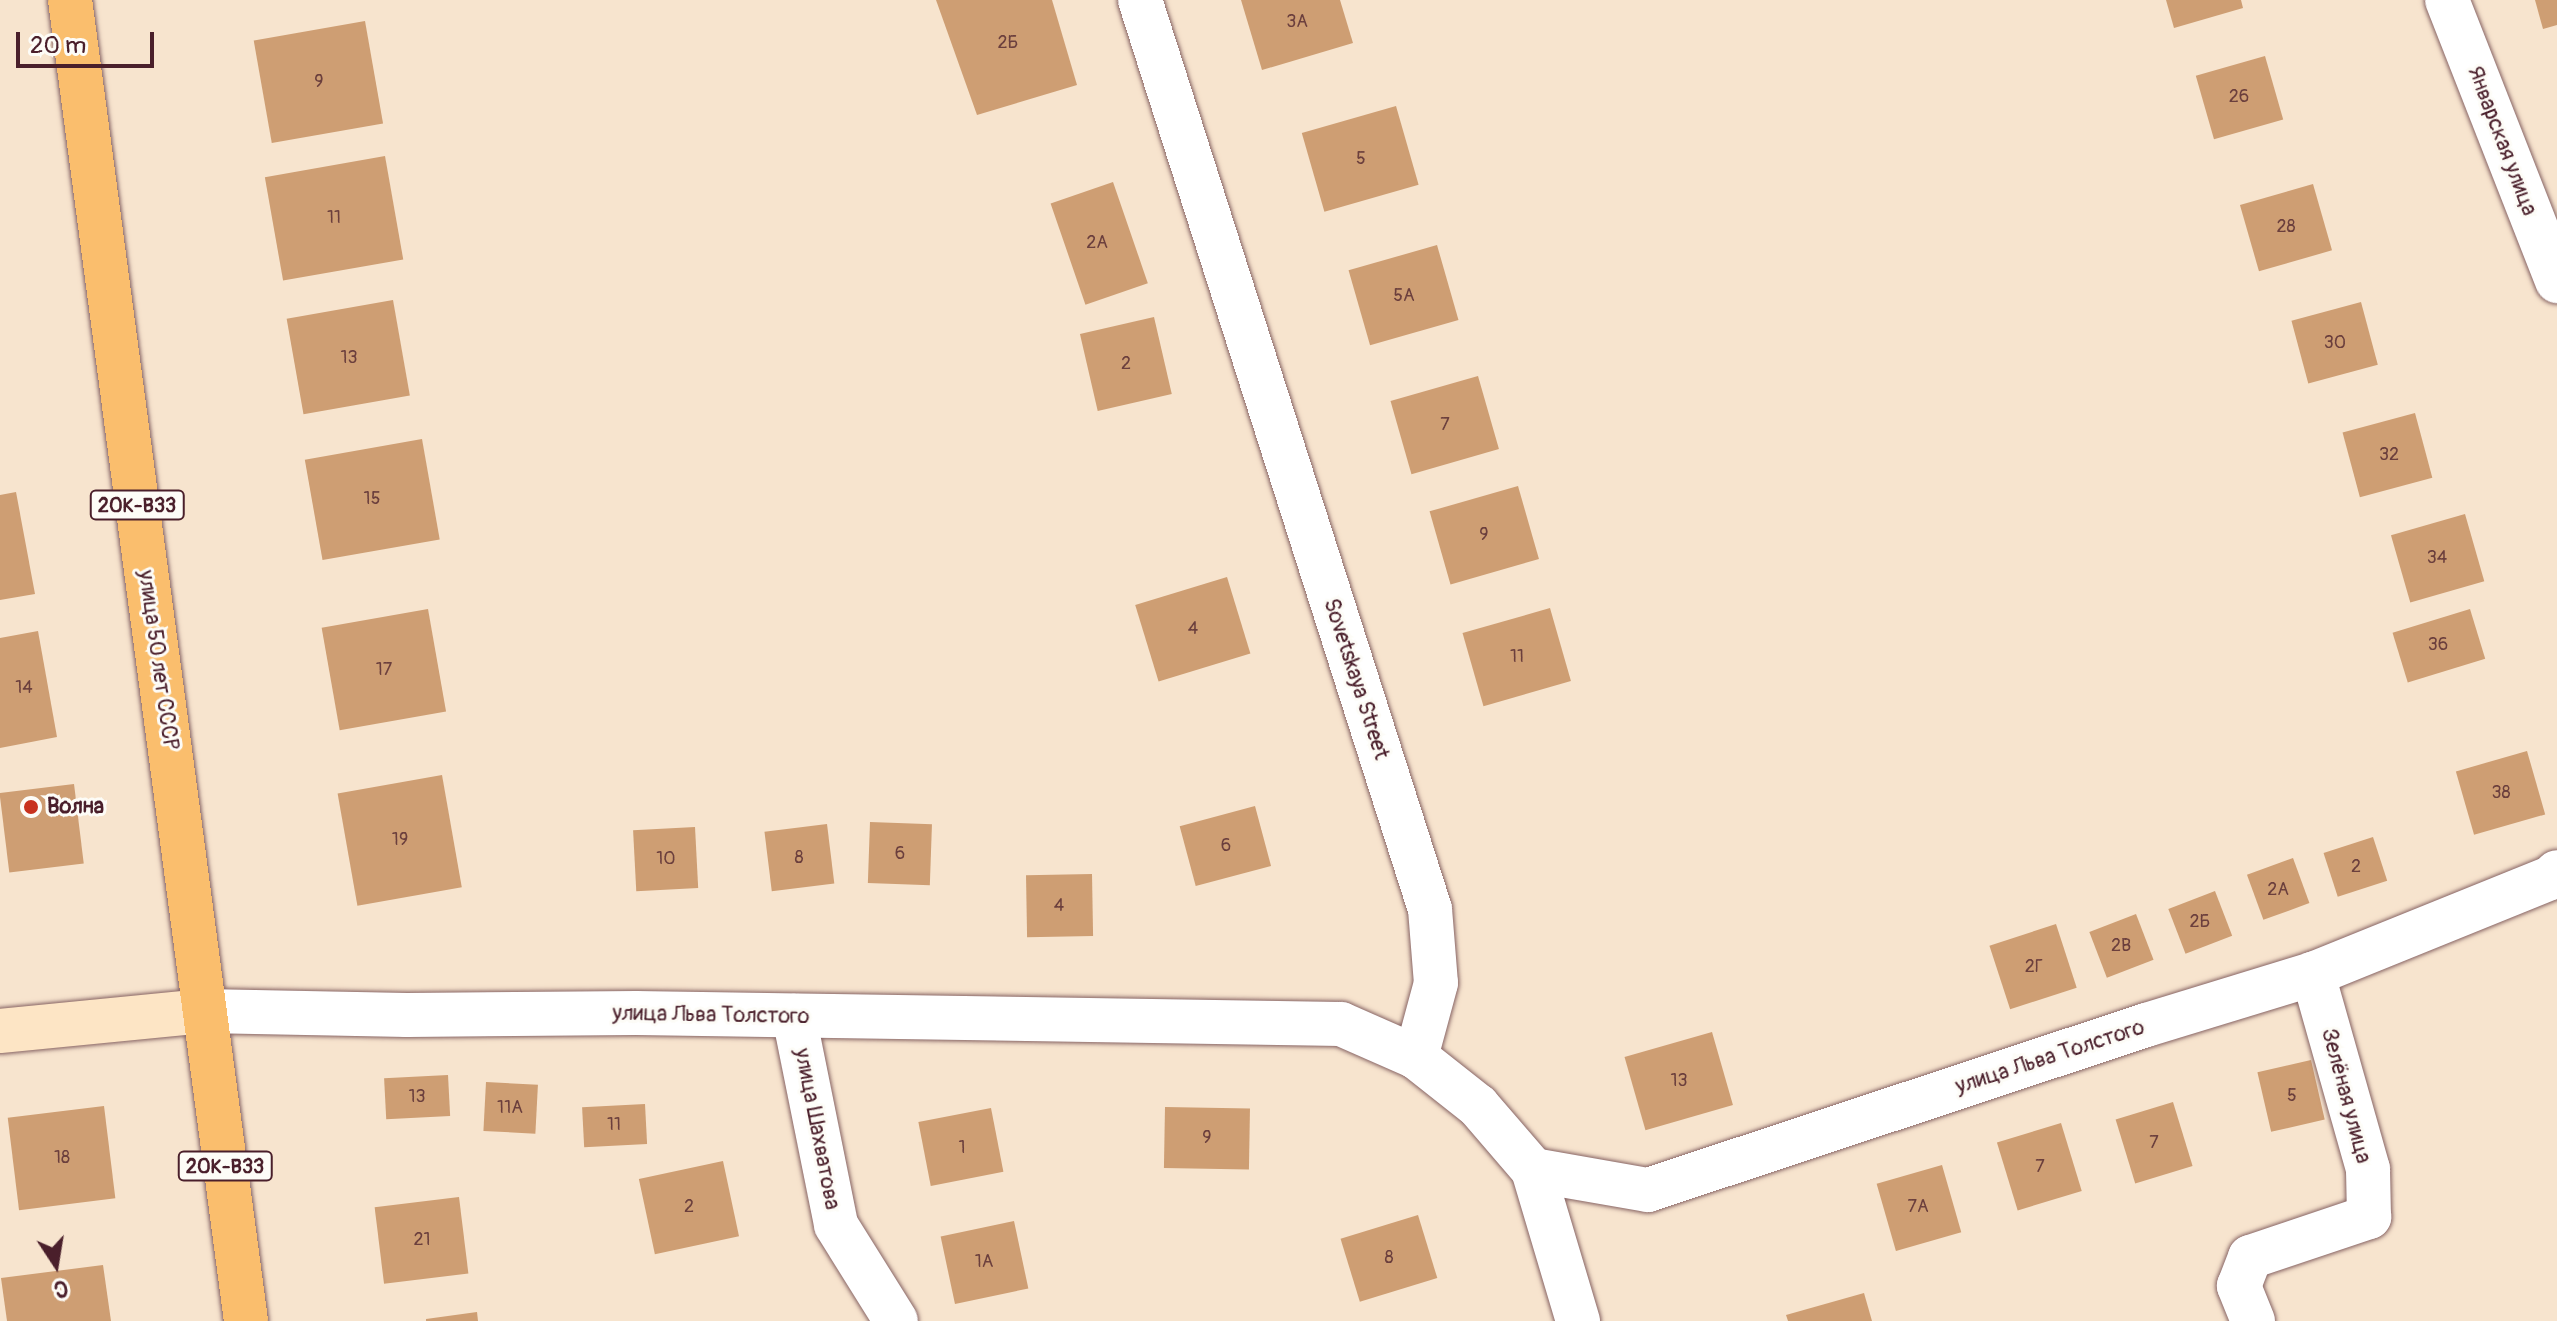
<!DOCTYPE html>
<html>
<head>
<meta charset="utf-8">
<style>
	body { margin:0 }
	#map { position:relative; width:2557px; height:1321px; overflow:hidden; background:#f7e4ce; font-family:Pangolin,sans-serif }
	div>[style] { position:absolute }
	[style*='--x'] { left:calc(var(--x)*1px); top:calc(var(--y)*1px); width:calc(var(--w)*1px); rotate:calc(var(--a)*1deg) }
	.building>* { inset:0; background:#ce9e73; transform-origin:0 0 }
	.roads { filter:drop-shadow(0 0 2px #876464) drop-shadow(0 0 2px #876464) }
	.street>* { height:44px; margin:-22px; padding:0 22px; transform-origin:22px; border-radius:22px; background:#fff }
	.secondary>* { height:44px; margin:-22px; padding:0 22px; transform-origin:22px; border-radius:22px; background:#fde5c5 }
	.primary>* { height:44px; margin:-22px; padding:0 22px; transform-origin:22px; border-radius:22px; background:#fabe6d }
	.dots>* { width:22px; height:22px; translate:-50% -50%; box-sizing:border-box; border:4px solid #fdfcf7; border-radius:50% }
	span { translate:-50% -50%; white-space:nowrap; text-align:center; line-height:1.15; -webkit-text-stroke:6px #fdfcf7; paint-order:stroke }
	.number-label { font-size:18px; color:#6b3f3d }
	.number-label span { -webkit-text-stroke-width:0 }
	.shield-label span { padding:2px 6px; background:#fdfcf7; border:2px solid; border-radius:6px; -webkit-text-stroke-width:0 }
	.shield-label { font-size:20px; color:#4a1f2b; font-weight:700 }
	.street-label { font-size:22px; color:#4a1f2b }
	.poi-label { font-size:22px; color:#4a1f2b; font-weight:700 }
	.left { translate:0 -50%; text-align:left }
	.north { position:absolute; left:16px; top:1225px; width:80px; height:80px; -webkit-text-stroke:6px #fdfcf7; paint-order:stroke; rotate:168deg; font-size:22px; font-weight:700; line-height:32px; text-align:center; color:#4a1f2b }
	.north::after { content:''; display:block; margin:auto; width:28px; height:36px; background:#4a1f2b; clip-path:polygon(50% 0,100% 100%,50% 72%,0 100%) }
	.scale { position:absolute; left:16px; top:32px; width:138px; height:36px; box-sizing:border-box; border:4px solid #4a1f2b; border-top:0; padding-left:10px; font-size:24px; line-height:28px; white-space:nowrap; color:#4a1f2b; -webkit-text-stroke:6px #fdfcf7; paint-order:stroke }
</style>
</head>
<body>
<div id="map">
	<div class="building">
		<div style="clip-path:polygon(936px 0,1052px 0,1077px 85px,977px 115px)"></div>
		<div style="clip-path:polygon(1241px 0,1340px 0,1353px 43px,1262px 70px)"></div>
		<div style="clip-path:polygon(2166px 0,2241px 0,2243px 8px,2174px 28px)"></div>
		<div style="clip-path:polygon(2535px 0,2557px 0,2557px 25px,2543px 29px)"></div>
		<div style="left:365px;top:21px;width:104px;height:113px;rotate:80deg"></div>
		<div style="left:2265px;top:56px;width:66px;height:72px;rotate:74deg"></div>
		<div style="left:1396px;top:106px;width:82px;height:98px;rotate:74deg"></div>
		<div style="left:385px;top:156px;width:105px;height:122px;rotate:80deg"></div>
		<div style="left:1113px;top:182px;width:107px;height:66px;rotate:71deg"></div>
		<div style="left:2313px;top:184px;width:69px;height:76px;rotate:74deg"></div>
		<div style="left:1437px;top:245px;width:78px;height:92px;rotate:74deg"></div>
		<div style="left:393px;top:300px;width:97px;height:108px;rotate:80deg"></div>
		<div style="left:2361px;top:302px;width:65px;height:72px;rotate:75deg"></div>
		<div style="left:1154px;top:317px;width:79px;height:76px;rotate:77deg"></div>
		<div style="left:1478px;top:376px;width:76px;height:91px;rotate:74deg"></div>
		<div style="left:2415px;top:413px;width:67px;height:75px;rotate:75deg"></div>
		<div style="left:422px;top:439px;width:102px;height:119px;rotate:80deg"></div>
		<div style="left:1518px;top:486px;width:76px;height:92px;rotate:74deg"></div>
		<div style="clip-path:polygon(16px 492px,35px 594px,0 600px,0 495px)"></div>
		<div style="left:2465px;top:514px;width:70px;height:77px;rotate:74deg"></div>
		<div style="left:1227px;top:577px;width:80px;height:96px;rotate:73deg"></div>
		<div style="left:1550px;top:608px;width:76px;height:91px;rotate:74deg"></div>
		<div style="left:428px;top:609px;width:104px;height:108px;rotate:80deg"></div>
		<div style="left:2470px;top:609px;width:52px;height:81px;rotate:73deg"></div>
		<div style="clip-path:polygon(38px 631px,57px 737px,0 748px,0 638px)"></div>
		<div style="left:2527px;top:751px;width:66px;height:74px;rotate:74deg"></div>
		<div style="left:442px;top:775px;width:114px;height:106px;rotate:80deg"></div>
		<div style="left:74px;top:784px;width:80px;height:75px;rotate:83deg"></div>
		<div style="left:1255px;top:806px;width:62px;height:78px;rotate:75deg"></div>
		<div style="left:870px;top:822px;width:62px;height:61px;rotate:2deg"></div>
		<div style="left:827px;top:824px;width:60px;height:63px;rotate:83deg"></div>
		<div style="left:695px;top:827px;width:61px;height:62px;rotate:87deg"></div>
		<div style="left:2373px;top:837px;width:46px;height:52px;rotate:72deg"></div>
		<div style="left:2293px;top:858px;width:48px;height:49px;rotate:70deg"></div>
		<div style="left:1092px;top:874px;width:62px;height:66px;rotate:89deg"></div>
		<div style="left:2215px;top:891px;width:48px;height:50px;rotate:69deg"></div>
		<div style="left:2136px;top:914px;width:49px;height:50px;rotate:69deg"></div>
		<div style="left:2056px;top:924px;width:67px;height:70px;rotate:72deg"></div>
		<div style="left:1712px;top:1032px;width:76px;height:91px;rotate:74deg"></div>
		<div style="left:2311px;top:1060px;width:61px;height:55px;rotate:77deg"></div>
		<div style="left:448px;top:1075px;width:41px;height:64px;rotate:87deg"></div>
		<div style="left:486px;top:1082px;width:52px;height:49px;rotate:3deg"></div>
		<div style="left:2173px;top:1102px;width:67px;height:60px;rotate:73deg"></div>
		<div style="left:645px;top:1104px;width:40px;height:63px;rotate:87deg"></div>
		<div style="left:104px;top:1106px;width:93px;height:97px;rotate:83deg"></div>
		<div style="left:1165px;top:1107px;width:85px;height:61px;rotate:1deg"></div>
		<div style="left:991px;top:1108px;width:65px;height:74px;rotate:79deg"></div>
		<div style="left:2061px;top:1123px;width:71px;height:67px;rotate:73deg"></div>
		<div style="left:723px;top:1161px;width:77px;height:86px;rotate:78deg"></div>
		<div style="left:1942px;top:1165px;width:70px;height:68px;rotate:74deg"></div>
		<div style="left:459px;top:1197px;width:77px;height:85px;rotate:83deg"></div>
		<div style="left:1418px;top:1215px;width:66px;height:81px;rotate:73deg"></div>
		<div style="left:1014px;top:1221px;width:69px;height:75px;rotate:78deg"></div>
		<div style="clip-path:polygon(103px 1265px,111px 1321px,7px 1321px,1px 1278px)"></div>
		<div style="clip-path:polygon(1864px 1293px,1872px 1321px,1788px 1321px,1786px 1315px)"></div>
		<div style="clip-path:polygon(477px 1312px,478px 1321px,426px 1321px,426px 1319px)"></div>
	</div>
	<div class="roads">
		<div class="street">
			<div style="--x:1140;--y:0;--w:954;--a:72.31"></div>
			<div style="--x:1430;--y:909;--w:74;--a:85.4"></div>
			<div style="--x:1436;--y:983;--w:77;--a:105.1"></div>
			<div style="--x:1416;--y:1057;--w:79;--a:38.3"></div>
			<div style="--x:1478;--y:1106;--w:84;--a:49.3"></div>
			<div style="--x:1533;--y:1170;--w:158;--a:73.4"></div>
			<div style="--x:2447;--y:0;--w:302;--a:68.6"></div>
			<div style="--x:204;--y:1011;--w:203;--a:1.1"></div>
			<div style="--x:407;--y:1015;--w:229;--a:-0.5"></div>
			<div style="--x:636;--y:1013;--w:705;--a:0.89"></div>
			<div style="--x:1341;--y:1024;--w:82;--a:23.7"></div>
			<div style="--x:794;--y:1016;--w:213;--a:78.6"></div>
			<div style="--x:836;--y:1225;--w:113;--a:58"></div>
			<div style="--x:1533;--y:1170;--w:117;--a:9.9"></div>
			<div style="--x:1648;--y:1190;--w:525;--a:-18.33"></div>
			<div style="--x:2146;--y:1025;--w:175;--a:-17"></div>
			<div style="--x:2313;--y:974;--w:257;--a:-22"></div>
			<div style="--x:2551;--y:878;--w:8;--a:-45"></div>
			<div style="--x:2253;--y:1321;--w:38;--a:-112"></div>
			<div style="--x:2239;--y:1286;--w:31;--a:-69"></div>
			<div style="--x:2250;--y:1257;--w:126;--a:-18.6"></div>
			<div style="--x:2369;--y:1217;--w:48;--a:-91.2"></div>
			<div style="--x:2368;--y:1169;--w:203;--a:-105.8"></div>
		</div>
		<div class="secondary">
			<div style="--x:0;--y:1031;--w:205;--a:-5.6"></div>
		</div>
		<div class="primary">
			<div style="--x:70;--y:0;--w:1333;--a:82.41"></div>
		</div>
	</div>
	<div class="dots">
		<div style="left:31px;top:807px;background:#c8321e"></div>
	</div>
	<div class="number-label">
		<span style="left:1297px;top:22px">3А</span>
		<span style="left:1008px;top:43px">2Б</span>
		<span style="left:319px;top:82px">9</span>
		<span style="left:2239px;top:97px">26</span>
		<span style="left:1361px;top:159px">5</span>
		<span style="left:334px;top:218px">11</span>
		<span style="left:2286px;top:227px">28</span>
		<span style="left:1097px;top:243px">2А</span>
		<span style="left:1404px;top:296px">5А</span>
		<span style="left:2335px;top:343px">30</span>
		<span style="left:349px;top:358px">13</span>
		<span style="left:1126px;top:364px">2</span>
		<span style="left:1445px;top:425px">7</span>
		<span style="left:2389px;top:455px">32</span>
		<span style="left:372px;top:499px">15</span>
		<span style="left:1484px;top:535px">9</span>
		<span style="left:2437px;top:558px">34</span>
		<span style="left:1193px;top:629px">4</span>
		<span style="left:2438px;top:645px">36</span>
		<span style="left:1517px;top:657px">11</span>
		<span style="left:384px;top:670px">17</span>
		<span style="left:24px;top:688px">14</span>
		<span style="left:2501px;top:793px">38</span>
		<span style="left:400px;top:840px">19</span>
		<span style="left:1226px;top:846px">6</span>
		<span style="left:900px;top:854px">6</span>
		<span style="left:799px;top:858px">8</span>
		<span style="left:666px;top:859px">10</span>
		<span style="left:2356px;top:867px">2</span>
		<span style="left:2278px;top:890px">2А</span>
		<span style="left:1059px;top:906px">4</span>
		<span style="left:2200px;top:922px">2Б</span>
		<span style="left:2121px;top:946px">2В</span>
		<span style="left:2034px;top:967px">2Г</span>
		<span style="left:1679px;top:1081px">13</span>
		<span style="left:2292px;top:1096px">5</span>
		<span style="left:417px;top:1097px">13</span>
		<span style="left:510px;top:1108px">11А</span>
		<span style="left:614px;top:1125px">11</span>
		<span style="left:1207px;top:1138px">9</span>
		<span style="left:2154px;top:1143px">7</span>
		<span style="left:962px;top:1148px">1</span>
		<span style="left:62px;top:1158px">18</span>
		<span style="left:2040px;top:1167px">7</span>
		<span style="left:689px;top:1207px">2</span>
		<span style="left:1918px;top:1207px">7А</span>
		<span style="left:422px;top:1240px">21</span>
		<span style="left:1389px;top:1258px">8</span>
		<span style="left:984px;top:1262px">1А</span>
	</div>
	<div class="shield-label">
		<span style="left:137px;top:505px">20К-В33</span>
		<span style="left:225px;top:1166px">20К-В33</span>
	</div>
	<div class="street-label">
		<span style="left:2502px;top:141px;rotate:69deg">Январская улица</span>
		<span style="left:158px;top:660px;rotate:82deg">улица 50 лет СССР</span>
		<span style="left:1356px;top:679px;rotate:72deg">Sovetskaya Street</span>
		<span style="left:711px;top:1015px;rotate:1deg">улица Льва Толстого</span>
		<span style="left:2050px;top:1057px;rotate:-18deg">улица Льва Толстого</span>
		<span style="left:2346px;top:1096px;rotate:75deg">Зелёная улица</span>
		<span style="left:817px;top:1129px;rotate:79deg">улица Шахватова</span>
	</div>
	<div class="poi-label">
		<span class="left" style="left:47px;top:807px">Волна</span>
	</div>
	<div class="north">С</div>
	<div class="scale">20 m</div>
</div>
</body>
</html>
